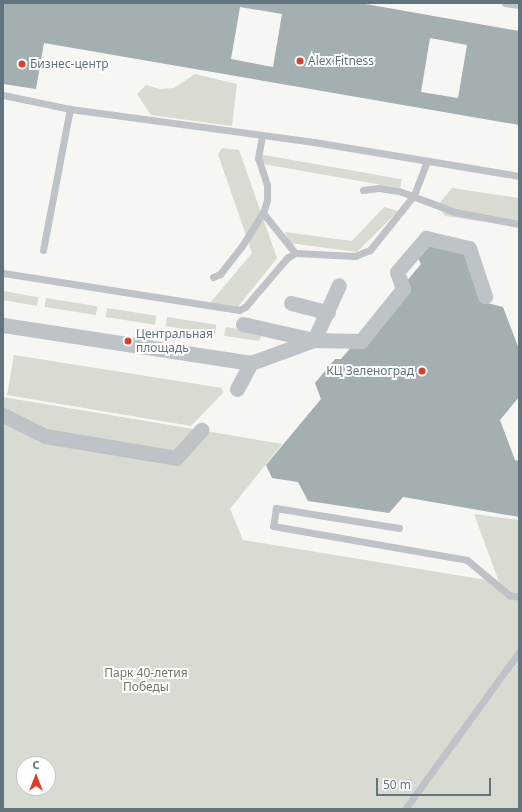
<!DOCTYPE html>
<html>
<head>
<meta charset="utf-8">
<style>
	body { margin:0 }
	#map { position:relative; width:522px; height:812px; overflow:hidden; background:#f6f6f3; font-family:"Noto Sans",sans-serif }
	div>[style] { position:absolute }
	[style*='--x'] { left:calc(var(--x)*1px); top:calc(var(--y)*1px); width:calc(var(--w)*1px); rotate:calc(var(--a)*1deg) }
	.green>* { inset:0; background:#d7dbd2; transform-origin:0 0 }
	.building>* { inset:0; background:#a4afb2 }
	.lane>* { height:7px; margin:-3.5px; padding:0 3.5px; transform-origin:3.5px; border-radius:3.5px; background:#bdc3c6 }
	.street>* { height:15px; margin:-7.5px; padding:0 7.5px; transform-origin:7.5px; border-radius:7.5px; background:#bdc3c6 }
	.dots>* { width:11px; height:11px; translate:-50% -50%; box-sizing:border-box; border:2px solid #fff; border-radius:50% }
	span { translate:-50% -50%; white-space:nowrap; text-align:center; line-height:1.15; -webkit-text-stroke:4px #fff; paint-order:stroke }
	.poi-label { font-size:12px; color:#62757e }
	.left { translate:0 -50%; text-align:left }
	.right { translate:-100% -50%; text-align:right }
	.park-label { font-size:12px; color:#6c7b64 }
	.frame { position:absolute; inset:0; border:4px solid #62757e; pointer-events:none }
	.north { position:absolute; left:16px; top:756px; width:40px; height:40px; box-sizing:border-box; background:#fff; border:1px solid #c0c8cb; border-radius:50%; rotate:0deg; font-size:11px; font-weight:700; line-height:16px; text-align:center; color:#62757e }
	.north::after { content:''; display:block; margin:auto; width:14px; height:18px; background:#e13b29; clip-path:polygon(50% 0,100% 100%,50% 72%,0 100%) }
	.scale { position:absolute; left:376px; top:778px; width:115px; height:18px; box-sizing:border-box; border:2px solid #62757e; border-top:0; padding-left:5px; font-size:12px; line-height:14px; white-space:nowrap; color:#62757e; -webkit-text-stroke:3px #fff; paint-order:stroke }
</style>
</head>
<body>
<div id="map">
	<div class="green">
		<div style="clip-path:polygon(195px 74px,237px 84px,232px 126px,151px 115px,137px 94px,146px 85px,160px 89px,174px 88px)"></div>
		<div style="clip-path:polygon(222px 148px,239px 150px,277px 258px,234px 312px,210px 303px,252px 253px,218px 154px)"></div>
		<div style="left:258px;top:154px;width:146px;height:9px;rotate:10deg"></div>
		<div style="clip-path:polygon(452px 188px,519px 198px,519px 227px,445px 216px,438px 205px)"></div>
		<div style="clip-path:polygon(384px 207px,398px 211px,357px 252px,289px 243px,285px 232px,352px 241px)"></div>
		<div style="left:3px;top:291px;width:36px;height:9px;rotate:10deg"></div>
		<div style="left:46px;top:298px;width:52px;height:9px;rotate:9deg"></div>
		<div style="left:107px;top:308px;width:50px;height:9px;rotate:9deg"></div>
		<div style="left:167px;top:317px;width:50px;height:9px;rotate:9deg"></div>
		<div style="clip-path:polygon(226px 327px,263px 333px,259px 341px,224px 336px)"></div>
		<div style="clip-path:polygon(14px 355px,222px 388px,223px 393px,191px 426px,7px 395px)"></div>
		<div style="clip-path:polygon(evenodd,3px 397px,282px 444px,230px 509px,243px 540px,499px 582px,474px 514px,519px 520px,519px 809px,3px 809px,3px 397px,24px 764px,48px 764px,48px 788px,24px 788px,24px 764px)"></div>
	</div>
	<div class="building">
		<div style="clip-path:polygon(evenodd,3px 3px,360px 3px,519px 31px,519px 125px,44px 43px,36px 89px,3px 84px,3px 3px,240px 7px,282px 14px,273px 67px,231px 59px,240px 7px,3px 3px,430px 38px,467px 45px,458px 98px,421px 92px,430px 38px)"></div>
		<div style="clip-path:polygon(429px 244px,464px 252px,480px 301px,503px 307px,519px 349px,519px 397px,500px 420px,515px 460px,519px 461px,519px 517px,403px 497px,389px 513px,308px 501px,298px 482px,272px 478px,266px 465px,321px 399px,315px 383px,335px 359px,341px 359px,421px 264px,418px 258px)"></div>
	</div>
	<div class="lane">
		<div style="--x:505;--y:3;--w:14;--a:8"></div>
		<div style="--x:3;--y:95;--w:68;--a:11.8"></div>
		<div style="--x:70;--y:109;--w:246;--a:7.7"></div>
		<div style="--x:314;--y:142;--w:208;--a:9.4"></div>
		<div style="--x:363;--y:190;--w:16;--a:-7"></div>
		<div style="--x:379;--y:188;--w:20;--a:9"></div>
		<div style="--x:399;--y:191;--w:60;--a:20.6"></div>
		<div style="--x:455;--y:212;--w:65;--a:10.6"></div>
		<div style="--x:263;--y:213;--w:51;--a:51.3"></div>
		<div style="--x:43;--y:250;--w:144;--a:-79.2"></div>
		<div style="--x:3;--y:273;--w:239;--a:8.9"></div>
		<div style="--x:239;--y:310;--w:7;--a:-27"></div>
		<div style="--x:245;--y:307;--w:65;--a:-49.4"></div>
		<div style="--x:287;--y:258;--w:9;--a:-32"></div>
		<div style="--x:295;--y:253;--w:60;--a:2.9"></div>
		<div style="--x:355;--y:256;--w:16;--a:-22"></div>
		<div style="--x:370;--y:250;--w:70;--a:-51.3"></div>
		<div style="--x:414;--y:195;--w:36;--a:-69"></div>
		<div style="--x:213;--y:277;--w:8;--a:-23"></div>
		<div style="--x:220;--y:274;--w:36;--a:-52"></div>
		<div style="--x:242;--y:246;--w:39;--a:-58"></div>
		<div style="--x:263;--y:213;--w:14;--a:-73"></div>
		<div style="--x:267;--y:200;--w:15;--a:-90"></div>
		<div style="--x:267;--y:185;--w:28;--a:-108"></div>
		<div style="--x:258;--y:158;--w:22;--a:-80"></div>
		<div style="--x:399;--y:528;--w:125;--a:-170.8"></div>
		<div style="--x:276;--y:508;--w:18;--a:99"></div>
		<div style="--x:273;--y:526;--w:197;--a:9.9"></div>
		<div style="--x:467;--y:560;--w:55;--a:39.8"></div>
		<div style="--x:509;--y:595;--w:10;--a:11"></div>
		<div style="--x:405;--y:809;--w:194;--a:-54"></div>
	</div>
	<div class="street">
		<div style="--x:291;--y:303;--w:38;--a:14"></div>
		<div style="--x:243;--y:324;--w:73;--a:12.7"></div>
		<div style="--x:314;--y:340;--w:47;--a:1.2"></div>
		<div style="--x:361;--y:341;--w:67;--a:-51.1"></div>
		<div style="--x:403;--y:289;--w:18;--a:-109"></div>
		<div style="--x:397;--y:272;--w:45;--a:-49.5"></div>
		<div style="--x:426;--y:238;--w:44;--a:13.1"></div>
		<div style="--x:469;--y:248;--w:51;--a:71.6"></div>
		<div style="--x:3;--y:325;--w:251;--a:8.7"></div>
		<div style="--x:251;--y:363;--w:67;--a:-20.1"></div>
		<div style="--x:314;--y:340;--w:60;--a:-65.6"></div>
		<div style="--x:237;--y:389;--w:30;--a:-62"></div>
		<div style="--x:3;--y:415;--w:47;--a:26.6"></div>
		<div style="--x:45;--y:436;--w:133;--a:9.5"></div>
		<div style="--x:176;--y:458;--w:38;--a:-48"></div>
	</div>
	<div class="dots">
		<div style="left:300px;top:61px;background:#e13b29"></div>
		<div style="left:22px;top:64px;background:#e13b29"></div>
		<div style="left:128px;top:341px;background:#e13b29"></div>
		<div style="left:422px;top:371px;background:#e13b29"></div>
	</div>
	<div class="poi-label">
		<span class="left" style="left:308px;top:61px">Alex Fitness</span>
		<span class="left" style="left:30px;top:64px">Бизнес-центр</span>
		<span class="left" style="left:136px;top:341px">Центральная<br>площадь</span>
		<span class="right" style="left:414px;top:371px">КЦ Зеленоград</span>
	</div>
	<div class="park-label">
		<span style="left:146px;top:680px">Парк 40-летия<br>Победы</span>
	</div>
	<div class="frame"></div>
	<div class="north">С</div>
	<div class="scale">50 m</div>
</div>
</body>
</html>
